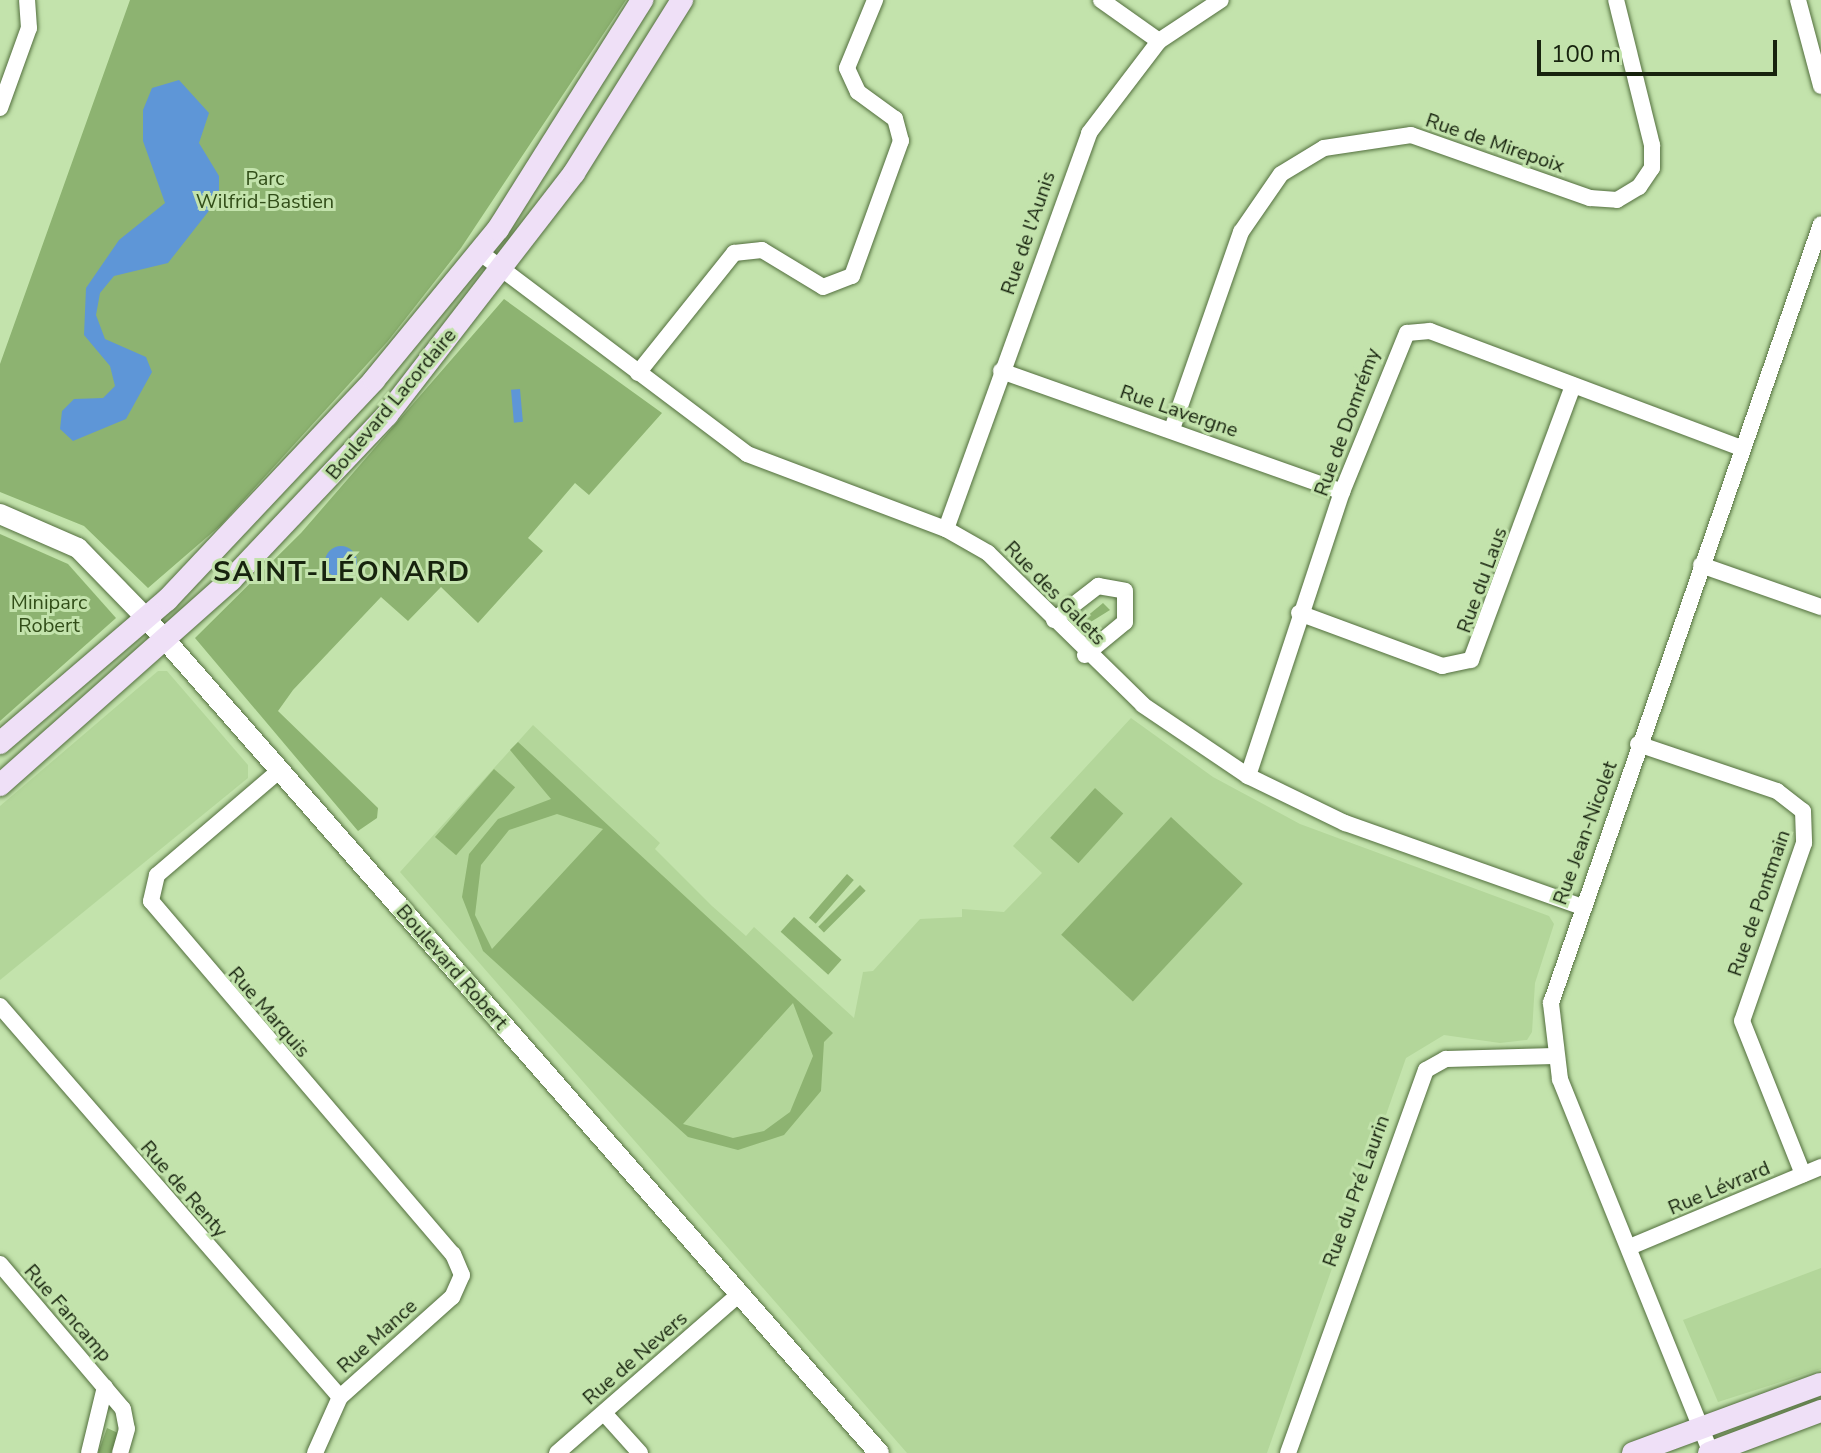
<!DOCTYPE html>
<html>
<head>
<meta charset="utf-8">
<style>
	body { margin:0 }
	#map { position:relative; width:1821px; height:1453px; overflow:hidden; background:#c3e3ac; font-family:"Nunito Sans",sans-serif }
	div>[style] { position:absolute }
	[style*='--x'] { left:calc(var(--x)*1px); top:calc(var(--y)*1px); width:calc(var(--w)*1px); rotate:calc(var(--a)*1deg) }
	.built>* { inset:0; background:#b3d69a }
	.green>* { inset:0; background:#8db371; transform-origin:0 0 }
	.water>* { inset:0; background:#5e96d7; transform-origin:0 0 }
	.round { border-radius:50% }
	.roads { filter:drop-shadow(0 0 2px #536f3e) drop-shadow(0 0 2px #536f3e) }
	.minor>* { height:16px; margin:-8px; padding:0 8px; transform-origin:8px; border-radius:8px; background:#fff }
	.tertiary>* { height:20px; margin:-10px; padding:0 10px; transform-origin:10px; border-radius:10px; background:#fff }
	.secondary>* { height:22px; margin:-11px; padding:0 11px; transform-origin:11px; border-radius:11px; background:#efe0f7 }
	span { translate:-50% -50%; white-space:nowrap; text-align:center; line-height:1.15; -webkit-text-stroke:6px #c3e3ac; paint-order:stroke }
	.street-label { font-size:20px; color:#17230e }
	.park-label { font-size:20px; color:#324e19 }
	.district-label { font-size:28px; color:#17230e; font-weight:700; letter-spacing:2px }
	.scale { position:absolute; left:1537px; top:40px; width:240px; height:36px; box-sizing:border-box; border:4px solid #17230e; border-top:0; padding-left:10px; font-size:24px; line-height:28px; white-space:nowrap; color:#17230e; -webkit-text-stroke:6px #c3e3ac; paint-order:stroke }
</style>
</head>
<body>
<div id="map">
	<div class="built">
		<div style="clip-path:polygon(158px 671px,167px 671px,248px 765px,248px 778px,0 980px,0 806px)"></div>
		<div style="clip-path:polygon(1131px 718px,1213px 777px,1300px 824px,1549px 916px,1554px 924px,1535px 983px,1532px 1032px,1527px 1040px,1500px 1043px,1444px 1035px,1406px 1058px,1267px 1453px,907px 1453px,400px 872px,533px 725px,660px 843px,655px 849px,712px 906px,746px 936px,754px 927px,854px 1018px,863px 972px,873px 971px,920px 919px,962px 917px,962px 909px,1004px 912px,1042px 873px,1013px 846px)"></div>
		<div style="clip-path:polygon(1821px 1268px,1821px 1369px,1718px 1402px,1683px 1320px)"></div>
	</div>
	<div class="green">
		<div style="clip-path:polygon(130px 0,626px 0,461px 248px,388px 341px,221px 525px,148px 588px,84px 526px,0 492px,0 364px)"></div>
		<div style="clip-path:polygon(504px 299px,662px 413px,589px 495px,575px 483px,528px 538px,543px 551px,478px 623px,441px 587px,408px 621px,381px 597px,293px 690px,278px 711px,378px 808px,377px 818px,358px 831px,195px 638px,301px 533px)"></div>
		<div style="clip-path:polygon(0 534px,68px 564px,116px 618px,0 721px)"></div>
		<div style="clip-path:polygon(1103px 603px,1110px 610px,1081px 628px,1080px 622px)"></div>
		<div style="clip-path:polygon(evenodd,518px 742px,833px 1033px,824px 1042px,821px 1091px,784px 1135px,738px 1150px,688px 1137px,483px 951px,462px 897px,469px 854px,498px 819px,551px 799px,510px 750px,518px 742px,557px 814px,603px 829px,492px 949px,475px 915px,481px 865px,509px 830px,557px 814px,518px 742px,793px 1003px,813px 1056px,790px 1112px,764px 1131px,733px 1138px,683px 1124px,793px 1003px)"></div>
		<div style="left:494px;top:769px;width:28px;height:90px;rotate:41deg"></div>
		<div style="left:1095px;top:788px;width:38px;height:67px;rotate:42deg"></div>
		<div style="left:1171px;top:817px;width:98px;height:161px;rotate:43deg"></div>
		<div style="left:847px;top:874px;width:9px;height:58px;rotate:41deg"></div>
		<div style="left:860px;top:885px;width:8px;height:59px;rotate:45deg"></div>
		<div style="left:794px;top:917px;width:64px;height:20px;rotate:42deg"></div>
		<div style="clip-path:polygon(107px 1428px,118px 1433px,111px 1453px,98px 1453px)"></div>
	</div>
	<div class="water">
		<div style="clip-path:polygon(179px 80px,209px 113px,199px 143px,219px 176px,219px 198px,168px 263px,114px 276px,100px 293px,96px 315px,105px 339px,146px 357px,152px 372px,126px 419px,73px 441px,60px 429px,62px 411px,74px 399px,103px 398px,115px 386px,110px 366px,84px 335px,86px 288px,119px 240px,165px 203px,143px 141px,143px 110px,152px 88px)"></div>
		<div style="left:520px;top:389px;width:33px;height:9px;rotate:85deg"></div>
		<div class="round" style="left:325px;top:546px;width:32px;height:32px"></div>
	</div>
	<div class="roads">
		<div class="minor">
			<div style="--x:1101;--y:0;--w:71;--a:35.3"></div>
			<div style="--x:1798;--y:0;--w:89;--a:75"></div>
			<div style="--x:0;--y:108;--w:85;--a:-70.1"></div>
			<div style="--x:29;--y:28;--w:28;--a:-94"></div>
			<div style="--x:478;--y:251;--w:337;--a:37"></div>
			<div style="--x:747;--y:454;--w:213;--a:20.7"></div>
			<div style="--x:946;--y:529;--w:48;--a:29.7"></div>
			<div style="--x:988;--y:553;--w:217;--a:44.4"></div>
			<div style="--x:1143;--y:705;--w:127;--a:34.1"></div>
			<div style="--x:1248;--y:776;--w:108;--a:25.9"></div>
			<div style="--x:1345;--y:823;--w:249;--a:19.5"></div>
			<div style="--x:1001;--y:371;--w:362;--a:19.5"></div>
			<div style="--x:638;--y:373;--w:154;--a:-51.3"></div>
			<div style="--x:734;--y:253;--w:28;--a:-6"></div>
			<div style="--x:762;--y:250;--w:71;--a:31.2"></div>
			<div style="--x:823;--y:287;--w:31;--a:-21"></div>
			<div style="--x:852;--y:276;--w:144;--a:-70.1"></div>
			<div style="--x:901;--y:141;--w:23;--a:-105"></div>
			<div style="--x:895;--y:119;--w:46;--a:-143.9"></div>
			<div style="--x:858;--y:92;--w:26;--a:-115"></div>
			<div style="--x:847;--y:68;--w:74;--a:-67.6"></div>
			<div style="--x:1172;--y:429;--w:209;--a:-70.7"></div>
			<div style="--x:1241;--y:232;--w:70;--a:-55.4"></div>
			<div style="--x:1281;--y:174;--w:50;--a:-31.2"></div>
			<div style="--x:1324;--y:148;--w:88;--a:-8.5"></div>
			<div style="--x:1411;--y:135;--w:190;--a:19.4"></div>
			<div style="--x:1590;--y:198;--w:27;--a:4"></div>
			<div style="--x:1617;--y:200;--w:26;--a:-31"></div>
			<div style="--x:1639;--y:187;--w:23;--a:-56"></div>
			<div style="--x:1652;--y:168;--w:23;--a:-90"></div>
			<div style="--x:1652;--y:145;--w:149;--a:-103.9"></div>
			<div style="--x:946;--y:529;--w:421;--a:-70.1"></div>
			<div style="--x:1089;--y:133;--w:116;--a:-52.7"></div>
			<div style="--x:1159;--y:41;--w:74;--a:-33.5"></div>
			<div style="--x:1701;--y:565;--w:127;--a:19.3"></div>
			<div style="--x:1299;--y:613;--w:153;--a:20.3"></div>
			<div style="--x:1442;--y:666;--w:30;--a:-12"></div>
			<div style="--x:1471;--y:660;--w:293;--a:-69.6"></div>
			<div style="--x:1054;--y:620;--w:56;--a:-37.7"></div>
			<div style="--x:1098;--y:586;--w:27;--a:10"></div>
			<div style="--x:1125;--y:591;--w:31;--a:90"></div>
			<div style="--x:1125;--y:622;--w:52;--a:140.5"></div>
			<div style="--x:1638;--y:744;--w:147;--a:18.7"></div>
			<div style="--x:1777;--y:791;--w:33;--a:38"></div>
			<div style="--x:1803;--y:811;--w:32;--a:88"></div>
			<div style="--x:1804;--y:843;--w:188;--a:109.2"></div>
			<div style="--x:1742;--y:1021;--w:165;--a:68.3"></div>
			<div style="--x:280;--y:770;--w:162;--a:139.5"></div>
			<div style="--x:157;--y:875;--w:27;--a:103"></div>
			<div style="--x:151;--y:901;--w:465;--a:49.5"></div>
			<div style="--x:453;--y:1254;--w:23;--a:67"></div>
			<div style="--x:462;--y:1275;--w:24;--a:114"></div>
			<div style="--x:452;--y:1297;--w:150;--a:138.2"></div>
			<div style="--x:340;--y:1397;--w:61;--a:114.1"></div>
			<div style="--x:1248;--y:776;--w:299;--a:-71.7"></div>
			<div style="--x:1342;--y:492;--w:172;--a:-67.8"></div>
			<div style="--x:1407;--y:333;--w:23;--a:-5"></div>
			<div style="--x:1430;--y:331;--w:333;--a:20.6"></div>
			<div style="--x:0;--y:1006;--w:518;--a:48.99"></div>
			<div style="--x:1632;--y:1246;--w:205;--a:-22.7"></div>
			<div style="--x:0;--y:1264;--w:190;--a:49.7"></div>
			<div style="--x:123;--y:1409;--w:20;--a:79"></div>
			<div style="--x:127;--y:1429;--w:25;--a:106"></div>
			<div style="--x:604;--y:1413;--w:54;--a:48"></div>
			<div style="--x:89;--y:1453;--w:68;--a:-76.4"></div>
			<div style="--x:557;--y:1453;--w:242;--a:-41.1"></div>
			<div style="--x:1288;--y:1453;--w:407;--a:-70.2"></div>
			<div style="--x:1426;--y:1070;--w:23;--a:-29"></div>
			<div style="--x:1446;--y:1059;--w:109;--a:-1.6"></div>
			<div style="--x:1711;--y:1453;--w:403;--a:-112"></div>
			<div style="--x:1560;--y:1079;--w:77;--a:-96.8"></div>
			<div style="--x:1551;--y:1003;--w:824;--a:-70.88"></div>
		</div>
		<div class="tertiary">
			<div style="--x:0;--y:514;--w:85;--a:23.6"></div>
			<div style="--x:78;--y:548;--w:98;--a:45.8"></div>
			<div style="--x:146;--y:618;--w:1111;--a:48.72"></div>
		</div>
		<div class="secondary">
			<div style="--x:0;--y:743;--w:220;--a:-40.6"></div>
			<div style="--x:167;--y:600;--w:302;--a:-46.7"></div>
			<div style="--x:374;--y:380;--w:195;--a:-50.6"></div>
			<div style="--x:498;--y:229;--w:271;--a:-57.8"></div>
			<div style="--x:0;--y:785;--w:309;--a:-41.6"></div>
			<div style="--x:231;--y:580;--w:227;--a:-46.6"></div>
			<div style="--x:387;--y:415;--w:306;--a:-52.3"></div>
			<div style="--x:574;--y:173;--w:204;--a:-58"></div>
			<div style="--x:1633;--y:1453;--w:200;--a:-20.2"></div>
			<div style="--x:1709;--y:1453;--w:120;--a:-20.6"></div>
		</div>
	</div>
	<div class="street-label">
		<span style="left:1495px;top:143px;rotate:19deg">Rue de Mirepoix</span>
		<span style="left:1028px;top:233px;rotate:-71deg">Rue de l'Aunis</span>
		<span style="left:391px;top:404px;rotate:-50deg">Boulevard Lacordaire</span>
		<span style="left:1179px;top:411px;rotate:19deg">Rue Lavergne</span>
		<span style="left:1347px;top:422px;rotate:-70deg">Rue de Domrémy</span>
		<span style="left:1482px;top:580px;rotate:-70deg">Rue du Laus</span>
		<span style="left:1055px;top:593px;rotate:46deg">Rue des Galets</span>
		<span style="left:1585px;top:833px;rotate:-70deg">Rue Jean-Nicolet</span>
		<span style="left:1759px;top:903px;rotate:-71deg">Rue de Pontmain</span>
		<span style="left:452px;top:967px;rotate:49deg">Boulevard Robert</span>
		<span style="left:269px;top:1012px;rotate:49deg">Rue Marquis</span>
		<span style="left:1719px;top:1188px;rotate:-23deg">Rue Lévrard</span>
		<span style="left:184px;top:1189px;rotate:49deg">Rue de Renty</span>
		<span style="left:1356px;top:1191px;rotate:-70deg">Rue du Pré Laurin</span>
		<span style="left:68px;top:1313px;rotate:49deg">Rue Fancamp</span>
		<span style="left:377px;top:1336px;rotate:-42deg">Rue Mance</span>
		<span style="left:635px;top:1358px;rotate:-41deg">Rue de Nevers</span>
	</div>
	<div class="park-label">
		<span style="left:265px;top:190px">Parc<br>Wilfrid-Bastien</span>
		<span style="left:49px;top:614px">Miniparc<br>Robert</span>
	</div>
	<div class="district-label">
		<span style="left:342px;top:572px">SAINT-LÉONARD</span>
	</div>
	<div class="scale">100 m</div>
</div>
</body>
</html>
